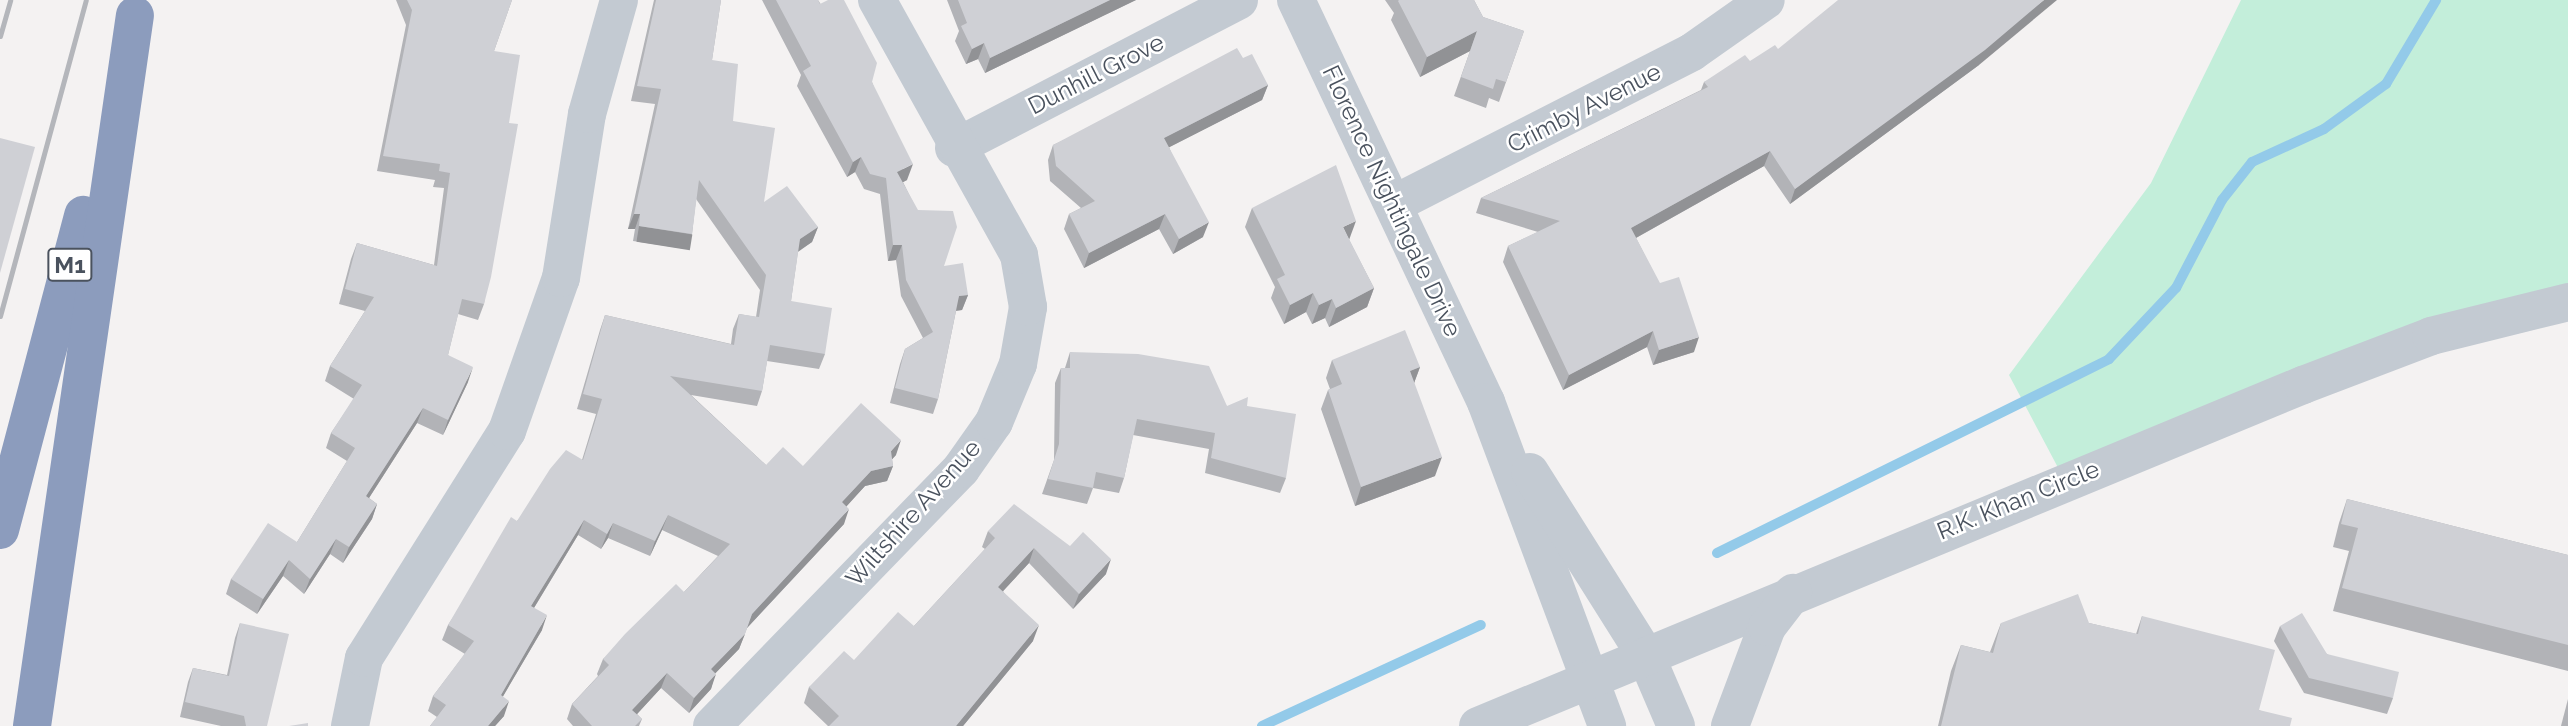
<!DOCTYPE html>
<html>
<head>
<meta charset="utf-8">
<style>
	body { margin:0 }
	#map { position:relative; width:2568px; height:726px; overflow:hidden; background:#f4f2f2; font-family:Raleway,sans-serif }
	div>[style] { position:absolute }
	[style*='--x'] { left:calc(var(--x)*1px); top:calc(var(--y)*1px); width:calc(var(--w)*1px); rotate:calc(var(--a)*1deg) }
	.green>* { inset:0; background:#c3eeda }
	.stream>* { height:10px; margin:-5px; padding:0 5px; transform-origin:5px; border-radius:5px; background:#93cae9 }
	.minor>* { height:38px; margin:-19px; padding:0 19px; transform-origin:19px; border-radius:19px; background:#c3cad2 }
	.highway>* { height:38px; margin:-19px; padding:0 19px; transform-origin:19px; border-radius:19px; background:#8c9cbd }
	.rail>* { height:5px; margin:-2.5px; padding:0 2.5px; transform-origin:2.5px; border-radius:2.5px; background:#b4b6bb }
	.wall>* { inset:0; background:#b2b3b7 }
	.shaded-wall>* { inset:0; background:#919295; transform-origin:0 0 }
	.building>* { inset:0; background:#cfd0d5 }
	span { translate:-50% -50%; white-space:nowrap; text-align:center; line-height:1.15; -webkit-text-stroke:5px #fff; paint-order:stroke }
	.shield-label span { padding:2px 5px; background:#fff; border:2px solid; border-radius:5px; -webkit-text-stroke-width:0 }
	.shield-label { font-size:23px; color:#4a525e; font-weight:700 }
	.street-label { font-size:24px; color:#4a525e }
</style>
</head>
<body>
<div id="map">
	<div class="green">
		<div style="clip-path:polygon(2241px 0,2568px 0,2568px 298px,2064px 479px,2009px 375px,2151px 183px)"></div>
	</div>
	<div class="stream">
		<div style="--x:1717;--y:553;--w:437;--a:-26.3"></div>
		<div style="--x:2109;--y:359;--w:98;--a:-46.7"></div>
		<div style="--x:2176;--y:288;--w:99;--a:-62.4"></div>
		<div style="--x:2222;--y:200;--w:48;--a:-51.7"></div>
		<div style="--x:2252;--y:162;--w:79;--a:-24.6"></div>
		<div style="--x:2324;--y:129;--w:77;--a:-36"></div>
		<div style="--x:2386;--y:84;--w:98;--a:-59.2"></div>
		<div style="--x:1262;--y:726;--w:241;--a:-24.8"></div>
	</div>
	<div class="minor">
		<div style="--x:1296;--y:0;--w:445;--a:64.7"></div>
		<div style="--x:1486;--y:402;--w:346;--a:69.5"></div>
		<div style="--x:954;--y:148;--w:321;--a:-27.4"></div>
		<div style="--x:1396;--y:203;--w:332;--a:-27"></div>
		<div style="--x:1692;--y:52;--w:90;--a:-35.1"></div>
		<div style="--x:1530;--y:472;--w:218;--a:57.8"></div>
		<div style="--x:1646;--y:656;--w:76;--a:66.8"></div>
		<div style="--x:350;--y:726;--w:69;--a:-78.4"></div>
		<div style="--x:364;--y:658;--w:268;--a:-57.8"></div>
		<div style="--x:507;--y:431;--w:162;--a:-70.6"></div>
		<div style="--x:561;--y:278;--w:166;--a:-81"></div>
		<div style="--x:587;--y:114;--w:118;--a:-74.3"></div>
		<div style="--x:712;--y:726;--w:358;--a:-45.9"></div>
		<div style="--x:961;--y:469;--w:57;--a:-54.9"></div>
		<div style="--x:994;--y:422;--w:63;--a:-67.5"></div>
		<div style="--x:1018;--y:364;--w:58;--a:-80"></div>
		<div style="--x:1028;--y:307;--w:53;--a:-99.8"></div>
		<div style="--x:1019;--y:255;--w:292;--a:-119.1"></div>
		<div style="--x:1478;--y:726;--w:893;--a:-22.46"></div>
		<div style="--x:2303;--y:385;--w:137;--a:-20.9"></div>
		<div style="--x:2431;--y:336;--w:141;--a:-13.9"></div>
		<div style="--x:1730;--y:726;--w:106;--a:-69.5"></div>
		<div style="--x:1767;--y:627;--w:43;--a:-52.6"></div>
	</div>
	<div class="highway">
		<div style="--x:0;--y:530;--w:326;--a:-75.2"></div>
		<div style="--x:32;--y:726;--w:718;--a:-81.76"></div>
	</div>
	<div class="rail">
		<div style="--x:0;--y:36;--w:37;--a:-74"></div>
		<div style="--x:0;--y:316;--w:327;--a:-74.8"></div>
	</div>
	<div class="wall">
		<div style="clip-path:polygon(396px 0,512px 0,494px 51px,509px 123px,484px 304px,478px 320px,458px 314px,448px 355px,468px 382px,443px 435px,417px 423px,369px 498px,377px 504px,372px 519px,343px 563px,330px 554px,304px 594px,283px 576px,257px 614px,226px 594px,231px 579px,297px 542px,347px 461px,326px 448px,331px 433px,354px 399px,325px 381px,330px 366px,365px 311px,339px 304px,351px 259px,357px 243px,434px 265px,444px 188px,433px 187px,435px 180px,377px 171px,406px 25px)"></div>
		<div style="clip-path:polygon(654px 0,721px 0,712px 60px,733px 121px,764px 202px,818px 227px,812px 242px,798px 251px,791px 301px,825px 354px,819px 369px,767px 361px,762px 391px,757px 406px,691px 395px,766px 465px,803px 466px,896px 455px,892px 459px,893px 466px,887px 481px,865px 486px,846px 506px,844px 524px,747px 628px,739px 649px,715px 673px,711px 689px,689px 713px,661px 688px,637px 714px,642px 719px,639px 726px,573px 726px,567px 719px,572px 704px,598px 676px,597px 674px,603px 659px,684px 592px,718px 556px,662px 530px,650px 556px,608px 538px,601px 549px,578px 535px,534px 608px,542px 630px,503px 696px,504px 716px,495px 726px,430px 726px,437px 717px,428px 711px,433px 696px,465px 654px,442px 640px,448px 625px,517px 521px,582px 460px,596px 414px,577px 409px,600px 330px,605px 315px,731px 344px,733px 329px,739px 314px,756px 317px,760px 290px,696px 199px,692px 234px,686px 249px,633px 241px,635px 229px,628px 229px,655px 104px,631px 101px)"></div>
		<div style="clip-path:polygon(762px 0,818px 0,872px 82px,907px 180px,903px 182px,944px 266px,968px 295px,962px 310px,956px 311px,938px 399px,933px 414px,890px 403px,900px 364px,905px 349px,923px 338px,901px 296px,896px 260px,888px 261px,880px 194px,864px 189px,855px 172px,847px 177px,797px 86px,801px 75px)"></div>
		<div style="clip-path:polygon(947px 0,1136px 0,985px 73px,978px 59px,966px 64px,955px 41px,959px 31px)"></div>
		<div style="clip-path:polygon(1385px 0,1474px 0,1483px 17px,1524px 31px,1499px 102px,1489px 98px,1486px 108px,1454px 96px,1470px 51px,1420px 77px,1391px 20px,1394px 13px)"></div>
		<div style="clip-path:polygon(1778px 49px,1979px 65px,1790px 204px,1764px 166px,1636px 238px,1694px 352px,1653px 365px,1647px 347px,1563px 390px,1503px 262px,1508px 246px,1538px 232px,1476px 213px,1481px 198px,1701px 90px,1704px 82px)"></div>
		<div style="clip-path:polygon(1243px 58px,1268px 85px,1262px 100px,1169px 147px,1203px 237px,1173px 254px,1159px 229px,1084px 268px,1064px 229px,1069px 214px,1081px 208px,1050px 181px,1048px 160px,1053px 145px)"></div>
		<div style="clip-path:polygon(1252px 208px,1349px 240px,1374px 288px,1367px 307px,1329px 327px,1325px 318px,1312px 324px,1306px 312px,1284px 324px,1271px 298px,1275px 287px,1245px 227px)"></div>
		<div style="clip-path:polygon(1070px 352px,1227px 406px,1247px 406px,1286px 478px,1280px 493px,1205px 473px,1209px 449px,1133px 435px,1124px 478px,1119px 493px,1093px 488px,1087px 504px,1042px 494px,1054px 460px,1055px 383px,1061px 368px,1065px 368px)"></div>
		<div style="clip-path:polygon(1332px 360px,1420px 367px,1414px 383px,1435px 476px,1355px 506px,1321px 409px,1328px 390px,1330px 389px,1326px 378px)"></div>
		<div style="clip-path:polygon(2347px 499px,2568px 555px,2568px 671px,2333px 611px,2349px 551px,2333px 547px,2339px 523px)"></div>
		<div style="clip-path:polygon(988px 531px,1106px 574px,1073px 609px,1029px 563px,1003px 591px,1033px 641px,963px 726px,828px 726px,804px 703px,809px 687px,914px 626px,985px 549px,982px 547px)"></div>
		<div style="clip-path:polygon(2142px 616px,2259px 710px,2290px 726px,1938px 726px,1951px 671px,1961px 645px,1990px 652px,2001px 623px,2089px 623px,2136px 634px)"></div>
		<div style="clip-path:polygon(240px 623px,267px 726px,221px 726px,180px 717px,188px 682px,193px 668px,227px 675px,235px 638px)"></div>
		<div style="clip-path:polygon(2280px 626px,2327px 654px,2393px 698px,2387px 714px,2304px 693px,2274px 641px)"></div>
		<div style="clip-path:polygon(2568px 699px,2568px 726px,2561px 726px)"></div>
	</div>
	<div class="shaded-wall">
		<div style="clip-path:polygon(1110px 0,1136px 0,985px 73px,990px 58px)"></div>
		<div style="clip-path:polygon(2044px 0,2057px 0,1979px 65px,1790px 204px,1795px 189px)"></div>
		<div style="clip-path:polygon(1477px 31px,1470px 51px,1420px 77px,1427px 57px)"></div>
		<div style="clip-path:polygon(984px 43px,978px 59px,966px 64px,972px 49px)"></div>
		<div style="clip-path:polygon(1268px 85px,1262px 100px,1158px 153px,1164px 138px)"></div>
		<div style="clip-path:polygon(1770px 151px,1764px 166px,1625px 244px,1631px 228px)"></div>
		<div style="clip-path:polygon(861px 157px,855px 172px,847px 177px,853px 162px)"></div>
		<div style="clip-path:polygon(913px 164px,907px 180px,892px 188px,897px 172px)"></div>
		<div style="clip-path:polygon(634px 214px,640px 214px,635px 229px,628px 229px)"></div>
		<div style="clip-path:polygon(1165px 214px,1159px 229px,1084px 268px,1089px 253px)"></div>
		<div style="clip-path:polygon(1356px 221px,1349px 240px,1343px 227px)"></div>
		<div style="clip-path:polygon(1209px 222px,1203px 237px,1173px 254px,1179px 239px)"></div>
		<div style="left:639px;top:226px;width:54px;height:16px;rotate:9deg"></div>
		<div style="clip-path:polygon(818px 227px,812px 242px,795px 254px,800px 239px)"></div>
		<div style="clip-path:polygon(893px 245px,902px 245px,896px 260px,888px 261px)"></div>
		<div style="clip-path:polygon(1374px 288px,1367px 307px,1329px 327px,1336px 308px)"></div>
		<div style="clip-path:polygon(1313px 293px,1306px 312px,1284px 324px,1290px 305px)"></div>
		<div style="clip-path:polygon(968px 295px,962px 310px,953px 311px,959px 296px)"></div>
		<div style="clip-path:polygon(1332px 299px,1325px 318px,1312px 324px,1319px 305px)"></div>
		<div style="clip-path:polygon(1653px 331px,1647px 347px,1563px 390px,1569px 375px)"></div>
		<div style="clip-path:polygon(1699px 337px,1694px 352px,1653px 365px,1659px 350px)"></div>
		<div style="clip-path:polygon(473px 367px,468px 382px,443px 435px,448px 420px)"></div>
		<div style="clip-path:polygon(1420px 367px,1413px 386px,1410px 371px)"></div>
		<div style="clip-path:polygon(423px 408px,417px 423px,360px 512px,366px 496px)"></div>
		<div style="clip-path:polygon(901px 440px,896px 455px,886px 466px,891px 451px)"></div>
		<div style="clip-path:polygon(1442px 457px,1435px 476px,1355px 506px,1361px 487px)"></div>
		<div style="clip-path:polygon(893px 466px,887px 481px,865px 486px,837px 517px,842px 502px,871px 471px)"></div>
		<div style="clip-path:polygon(377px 504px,372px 519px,343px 563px,349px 547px)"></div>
		<div style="clip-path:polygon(849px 509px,844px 524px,746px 629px,752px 614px)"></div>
		<div style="clip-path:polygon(668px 515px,662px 530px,650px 556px,655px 541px)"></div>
		<div style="clip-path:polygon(584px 520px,578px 535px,526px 621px,531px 606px)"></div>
		<div style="clip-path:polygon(613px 523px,608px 538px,601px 549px,607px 534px)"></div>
		<div style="clip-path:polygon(336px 539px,330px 554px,304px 594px,310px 579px)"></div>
		<div style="clip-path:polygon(1034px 548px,1029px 563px,993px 602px,998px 587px)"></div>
		<div style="clip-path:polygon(1111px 559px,1106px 574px,1073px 609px,1079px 594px)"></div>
		<div style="clip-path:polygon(289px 560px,283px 576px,257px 614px,263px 599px)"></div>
		<div style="clip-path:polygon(547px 615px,542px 630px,495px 710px,501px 695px)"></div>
		<div style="clip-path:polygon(1039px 625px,1033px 641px,963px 726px,956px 726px)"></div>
		<div style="clip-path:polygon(745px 634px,739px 649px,705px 684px,711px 669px)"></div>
		<div style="clip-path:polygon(667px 673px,661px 688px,627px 725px,632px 710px)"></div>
		<div style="clip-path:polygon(716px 674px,711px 689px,689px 713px,694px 698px)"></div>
		<div style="clip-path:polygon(509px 701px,504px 716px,495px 726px,488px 726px)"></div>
	</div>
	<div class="building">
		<div style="clip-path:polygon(407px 0,512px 0,494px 51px,520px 55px,509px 123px,518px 124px,491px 277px,484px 304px,462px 299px,448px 355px,473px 367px,448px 420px,423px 408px,366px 496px,377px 504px,349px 547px,336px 539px,310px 579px,289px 560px,263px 599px,231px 579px,268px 523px,297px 542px,355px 448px,331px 433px,362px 385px,330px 366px,374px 297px,345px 289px,357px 243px,437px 266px,450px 173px,439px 171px,440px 164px,383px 156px,412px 10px)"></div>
		<div style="clip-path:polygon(656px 0,721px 0,712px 60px,738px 64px,733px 121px,775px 128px,764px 202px,787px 186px,818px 227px,800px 239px,791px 301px,832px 308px,825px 354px,770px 345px,762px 391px,670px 376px,766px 465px,783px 447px,803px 466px,861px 403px,901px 440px,891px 451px,893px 466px,871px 471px,842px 502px,849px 509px,752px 614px,745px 634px,711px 669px,716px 674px,694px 698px,667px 673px,632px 710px,642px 719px,635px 726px,592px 726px,572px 704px,609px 665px,603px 659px,625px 634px,676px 584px,684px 592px,730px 544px,668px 515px,655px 541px,613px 523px,607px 534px,584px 520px,531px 606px,547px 615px,501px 695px,509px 701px,488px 726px,430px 726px,446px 705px,433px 696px,474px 641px,448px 625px,511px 517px,517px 521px,550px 469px,566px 450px,583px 460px,602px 399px,583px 394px,605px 315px,734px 345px,739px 314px,759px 317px,766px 275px,699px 180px,692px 234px,639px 226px,640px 214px,634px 214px,661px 89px,637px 86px)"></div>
		<div style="clip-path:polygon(776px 0,818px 0,820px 4px,828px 0,844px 0,877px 63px,872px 82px,913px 164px,897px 172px,918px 210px,953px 211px,957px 227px,944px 266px,963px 263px,968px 295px,959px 296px,938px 399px,895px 388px,905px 349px,933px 332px,906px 280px,902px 245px,893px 245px,886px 178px,870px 174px,861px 157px,853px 162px,803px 71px,811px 66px)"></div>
		<div style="clip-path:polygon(958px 0,1110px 0,990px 58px,984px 43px,972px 49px,961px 26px,967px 23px)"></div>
		<div style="clip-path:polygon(1399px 0,1474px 0,1483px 17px,1524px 31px,1506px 82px,1496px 79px,1493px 89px,1461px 77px,1477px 31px,1427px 57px,1398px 1px)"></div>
		<div style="clip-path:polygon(1838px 0,2044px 0,1985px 50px,1795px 189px,1770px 151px,1631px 228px,1660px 283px,1679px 277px,1699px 337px,1659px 350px,1653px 331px,1569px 375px,1508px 246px,1560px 221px,1481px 198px,1708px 87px,1704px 82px,1745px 55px,1750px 61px,1775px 45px,1778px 49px)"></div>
		<div style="clip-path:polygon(1237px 48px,1243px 58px,1252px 54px,1268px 85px,1164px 138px,1209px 222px,1179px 239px,1165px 214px,1089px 253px,1069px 214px,1095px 201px,1056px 166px,1053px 145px)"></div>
		<div style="clip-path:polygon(0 138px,35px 147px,0 273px)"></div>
		<div style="clip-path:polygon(1336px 165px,1356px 221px,1343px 227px,1374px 288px,1336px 308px,1332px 299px,1319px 305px,1313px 293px,1290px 305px,1277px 279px,1285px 275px,1252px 208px)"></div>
		<div style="clip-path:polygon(1405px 330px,1420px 367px,1410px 371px,1442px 457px,1361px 487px,1328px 390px,1342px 384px,1332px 360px)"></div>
		<div style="clip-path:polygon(1070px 352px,1138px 354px,1209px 366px,1227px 406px,1248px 397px,1247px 406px,1296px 414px,1286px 478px,1211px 458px,1215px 433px,1137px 419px,1124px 478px,1096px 472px,1093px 488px,1048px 479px,1059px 444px,1061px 368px,1070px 368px)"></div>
		<div style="clip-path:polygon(2347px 499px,2568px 555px,2568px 645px,2342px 588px,2358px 528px,2341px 524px)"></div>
		<div style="clip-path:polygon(1014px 504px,1070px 546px,1083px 532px,1111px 559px,1079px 594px,1034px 548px,998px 587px,1039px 625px,956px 726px,829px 726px,839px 716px,809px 687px,844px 651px,854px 660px,898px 612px,914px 626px,995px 538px,988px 531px)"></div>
		<div style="clip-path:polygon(2078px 594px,2089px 623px,2138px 634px,2142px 616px,2275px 650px,2259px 710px,2292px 718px,2290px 726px,1941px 726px,1961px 645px,1993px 653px,2001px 623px)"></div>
		<div style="clip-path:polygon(2302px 613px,2327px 654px,2399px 672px,2393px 698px,2309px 678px,2280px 626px)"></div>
		<div style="clip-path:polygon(240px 623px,289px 634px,267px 726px,246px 726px,244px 716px,185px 702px,193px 668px,229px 676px)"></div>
		<div style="clip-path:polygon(308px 723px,308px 726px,289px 726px)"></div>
	</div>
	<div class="shield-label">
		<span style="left:70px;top:265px">M1</span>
	</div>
	<div class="street-label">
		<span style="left:1096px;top:74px;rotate:-27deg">Dunhill Grove</span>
		<span style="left:1584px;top:108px;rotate:-27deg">Crimby Avenue</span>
		<span style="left:1392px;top:201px;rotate:65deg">Florence Nightingale Drive</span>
		<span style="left:2018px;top:500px;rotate:-22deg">R.K. Khan Circle</span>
		<span style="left:913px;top:513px;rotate:-48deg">Wiltshire Avenue</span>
	</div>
</div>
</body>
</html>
